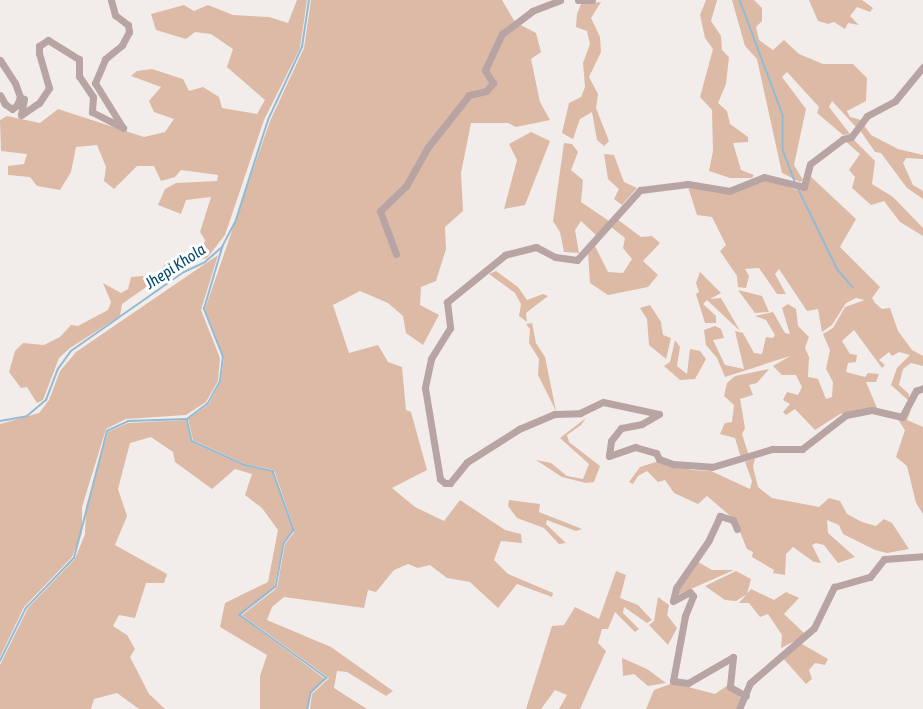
<!DOCTYPE html>
<html>
<head>
<meta charset="utf-8">
<style>
	body { margin:0 }
	#map { position:relative; width:923px; height:709px; overflow:hidden; background:#f2edeb; font-family:"Asap Condensed",sans-serif }
	div>[style] { position:absolute }
	[style*='--x'] { left:calc(var(--x)*1px); top:calc(var(--y)*1px); width:calc(var(--w)*1px); rotate:calc(var(--a)*1deg) }
	.green>* { inset:0; background:#dcbaa5 }
	.stream>* { height:1.5px; margin:-0.75px; padding:0 0.75px; transform-origin:0.75px; border-radius:0.75px; background:#93bad3 }
	.minor>* { height:7px; margin:-3.5px; padding:0 3.5px; transform-origin:3.5px; border-radius:3.5px; background:#b9a4a4 }
	span { translate:-50% -50%; white-space:nowrap; text-align:center; line-height:1.15; -webkit-text-stroke:6px #fff; paint-order:stroke }
	.water-label { font-size:16px; color:#00496b; font-style:italic }
</style>
</head>
<body>
<div id="map">
	<div class="green">
		<div style="clip-path:polygon(297px 0,307px 0,300px 48px,264px 120px,225px 235px,207px 258px,176px 266px,122px 304px,120px 316px,70px 348px,59px 358px,43px 400px,37px 403px,27px 387px,21px 388px,9px 372px,15px 351px,23px 343px,44px 345px,60px 337px,71px 325px,78px 326px,108px 310px,111px 302px,103px 283px,121px 293px,128px 289px,131px 277px,156px 275px,167px 262px,201px 254px,205px 240px,200px 232px,211px 197px,186px 200px,181px 214px,158px 205px,165px 189px,176px 183px,217px 181px,218px 175px,181px 170px,175px 177px,161px 181px,154px 166px,137px 166px,114px 189px,104px 181px,106px 167px,97px 145px,76px 147px,71px 172px,60px 190px,37px 186px,30px 177px,8px 175px,8px 166px,24px 164px,27px 154px,1px 151px,0 120px,7px 116px,40px 123px,58px 109px,144px 137px,165px 132px,174px 119px,154px 112px,149px 101px,161px 87px,131px 76px,137px 71px,152px 69px,183px 79px,189px 91px,203px 87px,219px 97px,222px 108px,257px 114px,265px 100px,227px 67px,233px 49px,211px 34px,195px 32px,186px 39px,156px 30px,151px 14px,184px 5px,194px 11px,208px 5px,233px 15px,269px 17px,288px 23px)"></div>
		<div style="clip-path:polygon(311px 0,502px 0,515px 22px,536px 33px,541px 52px,531px 59px,540px 102px,550px 120px,516px 127px,508px 123px,471px 123px,461px 173px,463px 211px,445px 227px,446px 249px,436px 281px,421px 287px,420px 305px,439px 315px,423px 345px,406px 333px,403px 316px,388px 303px,360px 291px,333px 305px,349px 353px,378px 345px,388px 362px,402px 367px,406px 410px,411px 412px,427px 470px,392px 488px,415px 507px,444px 521px,460px 500px,505px 530px,521px 534px,522px 543px,501px 541px,494px 560px,508px 574px,553px 593px,552px 597px,517px 584px,498px 608px,470px 582px,447px 578px,430px 565px,418px 568px,408px 564px,394px 570px,376px 592px,368px 590px,364px 608px,284px 597px,272px 607px,267px 620px,331px 647px,393px 691px,386px 696px,347px 672px,337px 671px,334px 688px,367px 709px,310px 709px,312px 694px,329px 678px,242px 615px,277px 588px,285px 544px,295px 531px,274px 470px,245px 464px,193px 440px,188px 419px,209px 404px,221px 381px,224px 357px,205px 309px,270px 121px,304px 48px)"></div>
		<div style="clip-path:polygon(706px 0,717px 0,711px 21px,721px 36px,722px 50px,729px 57px,726px 84px,718px 103px,727px 111px,730px 124px,748px 137px,748px 142px,733px 143px,741px 170px,754px 175px,752px 178px,730px 178px,709px 171px,713px 151px,712px 110px,700px 97px,713px 49px,705px 38px,700px 15px)"></div>
		<div style="clip-path:polygon(732px 0,754px 0,762px 8px,762px 21px,756px 27px,759px 40px,773px 50px,784px 40px,799px 54px,823px 64px,853px 64px,867px 78px,866px 101px,847px 111px,850px 117px,861px 120px,856px 127px,832px 101px,829px 107px,850px 134px,843px 135px,817px 113px,819px 107px,787px 72px,782px 77px,806px 109px,794px 165px,803px 180px,800px 182px,782px 173px,757px 59px,745px 46px)"></div>
		<div style="clip-path:polygon(809px 0,862px 0,873px 8px,870px 12px,857px 7px,850px 16px,859px 25px,848px 23px,845px 29px,834px 22px,828px 24px,818px 21px)"></div>
		<div style="clip-path:polygon(601px 2px,591px 18px,600px 37px,601px 52px,589px 77px,598px 94px,596px 108px,609px 141px,604px 146px,597px 140px,592px 112px,580px 119px,573px 139px,562px 133px,569px 103px,581px 97px,585px 87px,583px 63px,590px 44px,587px 31px,576px 27px,577px 14px,581px 4px)"></div>
		<div style="clip-path:polygon(863px 124px,871px 135px,898px 149px,923px 155px,923px 159px,906px 158px,903px 163px,913px 185px,923px 191px,923px 199px,907px 188px,881px 153px,875px 152px,860px 130px)"></div>
		<div style="clip-path:polygon(531px 132px,550px 141px,525px 205px,504px 209px,517px 160px,509px 144px)"></div>
		<div style="clip-path:polygon(852px 138px,875px 161px,872px 184px,893px 197px,923px 228px,923px 236px,900px 222px,884px 201px,871px 205px,852px 188px,855px 177px,849px 170px,860px 154px,844px 140px)"></div>
		<div style="clip-path:polygon(564px 143px,572px 144px,578px 152px,571px 170px,583px 180px,581px 202px,609px 221px,597px 236px,581px 221px,575px 230px,579px 253px,564px 252px,560px 232px,553px 221px)"></div>
		<div style="clip-path:polygon(604px 154px,614px 155px,624px 182px,637px 188px,622px 205px,614px 199px,619px 189px,608px 179px)"></div>
		<div style="clip-path:polygon(808px 174px,856px 219px,840px 247px,880px 287px,872px 298px,875px 303px,882px 309px,890px 308px,898px 331px,912px 350px,923px 356px,923px 366px,911px 363px,903px 369px,899px 385px,909px 394px,909px 401px,891px 385px,897px 368px,910px 355px,899px 352px,892px 356px,889px 352px,879px 360px,885px 365px,882px 368px,854px 330px,842px 341px,850px 354px,857px 355px,856px 362px,848px 363px,846px 372px,865px 377px,868px 373px,879px 374px,876px 382px,866px 382px,877px 408px,840px 414px,815px 430px,795px 409px,786px 415px,783px 412px,790px 404px,783px 400px,787px 392px,798px 395px,802px 387px,796px 375px,782px 375px,773px 366px,790px 356px,725px 377px,717px 358px,706px 345px,704px 330px,715px 326px,721px 329px,724px 338px,713px 340px,725px 365px,744px 369px,735px 331px,743px 333px,754px 353px,762px 354px,766px 337px,773px 338px,775px 335px,766px 320px,755px 316px,773px 312px,785px 333px,790px 334px,782px 308px,788px 304px,796px 309px,798px 326px,809px 337px,805px 348px,809px 357px,808px 377px,818px 379px,826px 399px,832px 397px,833px 382px,826px 369px,830px 350px,823px 334px,833px 328px,845px 307px,865px 300px,856px 298px,846px 303px,832px 325px,822px 332px,818px 309px,807px 311px,779px 269px,775px 274px,786px 294px,777px 294px,759px 268px,745px 269px,749px 276px,746px 288px,738px 287px,737px 276px,720px 251px,726px 245px,712px 217px,697px 215px,688px 187px,730px 193px,765px 179px,800px 191px,809px 181px)"></div>
		<div style="clip-path:polygon(617px 219px,641px 237px,652px 236px,660px 243px,643px 261px,658px 275px,648px 287px,608px 295px,590px 283px,588px 253px,595px 246px,608px 272px,623px 273px,632px 259px,623px 248px,625px 238px,611px 227px)"></div>
		<div style="clip-path:polygon(218px 255px,201px 310px,220px 358px,218px 381px,206px 402px,186px 415px,126px 419px,106px 429px,82px 507px,82px 533px,72px 557px,24px 607px,0 657px,0 424px,39px 413px,49px 400px,60px 371px,76px 352px)"></div>
		<div style="clip-path:polygon(496px 271px,518px 287px,527px 300px,543px 294px,548px 296px,526px 313px,527px 322px,519px 316px,521px 304px,515px 293px,489px 274px)"></div>
		<div style="clip-path:polygon(700px 272px,721px 293px,710px 299px,721px 298px,740px 331px,707px 300px,703px 304px,716px 316px,716px 323px,705px 323px,696px 294px,699px 292px,696px 283px)"></div>
		<div style="clip-path:polygon(738px 290px,762px 296px,769px 312px,755px 313px)"></div>
		<div style="clip-path:polygon(650px 305px,661px 322px,663px 335px,671px 338px,666px 359px,649px 345px,647px 319px,640px 308px)"></div>
		<div style="clip-path:polygon(532px 323px,536px 343px,545px 357px,556px 411px,538px 375px,539px 359px,529px 343px,530px 329px,526px 324px)"></div>
		<div style="clip-path:polygon(675px 340px,680px 347px,677px 366px,687px 374px,690px 349px,700px 351px,706px 359px,695px 379px,680px 380px,664px 366px,670px 362px)"></div>
		<div style="clip-path:polygon(769px 369px,757px 383px,749px 385px,753px 395px,740px 399px,745px 428px,742px 434px,749px 456px,741px 458px,735px 438px,720px 434px,725px 423px,732px 422px,734px 405px,724px 396px,727px 383px,735px 376px)"></div>
		<div style="clip-path:polygon(911px 410px,907px 420px,923px 427px,923px 514px,916px 503px,907px 466px,896px 457px,905px 430px,897px 418px)"></div>
		<div style="clip-path:polygon(586px 418px,581px 425px,567px 435px,569px 442px,600px 466px,594px 482px,586px 483px,562px 477px,536px 460px,551px 463px,567px 476px,583px 479px,589px 464px,560px 438px)"></div>
		<div style="clip-path:polygon(186px 420px,191px 442px,245px 466px,272px 471px,293px 530px,283px 544px,274px 587px,239px 615px,325px 679px,310px 693px,307px 709px,260px 709px,260px 676px,267px 655px,220px 627px,225px 603px,268px 582px,278px 530px,262px 508px,245px 495px,252px 474px,235px 469px,212px 489px,175px 462px,173px 452px,151px 437px,130px 443px,118px 489px,127px 516px,115px 545px,167px 574px,164px 583px,146px 583px,135px 618px,119px 615px,113px 626px,127px 635px,135px 649px,130px 657px,149px 694px,165px 709px,139px 709px,117px 693px,94px 699px,91px 709px,0 709px,0 665px,28px 608px,75px 559px,85px 534px,86px 507px,108px 432px,128px 423px)"></div>
		<div style="clip-path:polygon(755px 458px,753px 467px,758px 487px,772px 498px,819px 507px,829px 498px,840px 501px,847px 514px,862px 522px,876px 526px,884px 519px,892px 523px,909px 549px,887px 553px,875px 550px,843px 534px,839px 525px,827px 520px,828px 533px,855px 557px,838px 563px,824px 545px,816px 543px,812px 545px,821px 563px,814px 562px,793px 547px,786px 554px,785px 575px,773px 573px,774px 570px,752px 557px,753px 552px,747px 549px,735px 520px,707px 496px,698px 504px,674px 493px,665px 480px,658px 482px,647px 471px,638px 476px,633px 484px,629px 482px,640px 467px,659px 461px,692px 470px,711px 471px,750px 489px,752px 481px,745px 462px)"></div>
		<div style="clip-path:polygon(509px 500px,540px 504px,539px 512px,582px 529px,576px 531px,547px 520px,546px 524px,566px 543px,559px 544px,544px 528px,517px 518px,508px 506px)"></div>
		<div style="clip-path:polygon(698px 562px,712px 570px,734px 570px,675px 596px)"></div>
		<div style="clip-path:polygon(616px 571px,626px 575px,620px 598px,638px 605px,652px 620px,647px 623px,624px 607px,623px 613px,639px 629px,635px 632px,615px 612px,608px 629px,602px 629px,598px 643px,606px 651px,580px 709px,559px 709px,567px 695px,555px 690px,541px 709px,526px 709px,552px 626px,564px 625px,575px 607px,599px 619px)"></div>
		<div style="clip-path:polygon(736px 571px,751px 579px,747px 594px,736px 601px,725px 600px,705px 586px)"></div>
		<div style="clip-path:polygon(751px 589px,774px 600px,786px 592px,799px 598px,784px 614px,805px 634px,801px 638px,781px 648px,782px 635px,768px 614px,760px 617px,749px 603px,739px 603px)"></div>
		<div style="clip-path:polygon(658px 597px,669px 605px,667px 615px,677px 628px,668px 645px,649px 625px,654px 621px)"></div>
		<div style="clip-path:polygon(802px 644px,828px 659px,825px 665px,815px 663px,809px 670px,812px 679px,806px 684px,781px 656px)"></div>
		<div style="clip-path:polygon(622px 658px,647px 669px,666px 683px,648px 686px,634px 674px,623px 676px)"></div>
		<div style="clip-path:polygon(673px 683px,715px 694px,728px 685px,742px 699px,737px 709px,646px 709px,654px 690px)"></div>
	</div>
	<div class="stream">
		<div style="--x:740;--y:0;--w:123;--a:69.5"></div>
		<div style="--x:783;--y:115;--w:35;--a:90"></div>
		<div style="--x:783;--y:150;--w:33;--a:69"></div>
		<div style="--x:798;--y:188;--w:91;--a:64"></div>
		<div style="--x:838;--y:270;--w:23;--a:49"></div>
		<div style="--x:187;--y:419;--w:23;--a:77"></div>
		<div style="--x:192;--y:441;--w:58;--a:24.4"></div>
		<div style="--x:245;--y:465;--w:29;--a:12"></div>
		<div style="--x:273;--y:471;--w:63;--a:70.4"></div>
		<div style="--x:294;--y:530;--w:17;--a:126"></div>
		<div style="--x:284;--y:544;--w:44;--a:100.5"></div>
		<div style="--x:276;--y:587;--w:46;--a:142.1"></div>
		<div style="--x:240;--y:615;--w:107;--a:35.9"></div>
		<div style="--x:327;--y:678;--w:22;--a:137"></div>
		<div style="--x:311;--y:693;--w:16;--a:101"></div>
		<div style="--x:0;--y:421;--w:27;--a:-10"></div>
		<div style="--x:27;--y:416;--w:25;--a:-40"></div>
		<div style="--x:46;--y:400;--w:33;--a:-69"></div>
		<div style="--x:58;--y:369;--w:22;--a:-54"></div>
		<div style="--x:71;--y:351;--w:138;--a:-35"></div>
		<div style="--x:184;--y:272;--w:23;--a:-25"></div>
		<div style="--x:205;--y:262;--w:23;--a:-41"></div>
		<div style="--x:222;--y:247;--w:27;--a:-62"></div>
		<div style="--x:235;--y:223;--w:108;--a:-72.2"></div>
		<div style="--x:268;--y:120;--w:81;--a:-65"></div>
		<div style="--x:302;--y:47;--w:48;--a:-81.5"></div>
		<div style="--x:0;--y:661;--w:59;--a:-63.9"></div>
		<div style="--x:26;--y:608;--w:69;--a:-46.2"></div>
		<div style="--x:74;--y:558;--w:131;--a:-75.4"></div>
		<div style="--x:107;--y:431;--w:23;--a:-25"></div>
		<div style="--x:128;--y:421;--w:59;--a:-1.9"></div>
		<div style="--x:187;--y:419;--w:26;--a:-37"></div>
		<div style="--x:208;--y:403;--w:25;--a:-61"></div>
		<div style="--x:220;--y:381;--w:24;--a:-83"></div>
		<div style="--x:223;--y:357;--w:52;--a:-111.6"></div>
		<div style="--x:204;--y:309;--w:64;--a:-73.6"></div>
	</div>
	<div class="minor">
		<div style="--x:578;--y:0;--w:14;--a:0"></div>
		<div style="--x:0;--y:60;--w:27;--a:57"></div>
		<div style="--x:15;--y:83;--w:15;--a:70"></div>
		<div style="--x:20;--y:97;--w:9;--a:111"></div>
		<div style="--x:17;--y:105;--w:6;--a:141"></div>
		<div style="--x:12;--y:109;--w:9;--a:-144"></div>
		<div style="--x:5;--y:104;--w:10;--a:-119"></div>
		<div style="--x:923;--y:67;--w:44;--a:129.5"></div>
		<div style="--x:895;--y:101;--w:32;--a:152"></div>
		<div style="--x:867;--y:116;--w:26;--a:127"></div>
		<div style="--x:851;--y:137;--w:8;--a:166"></div>
		<div style="--x:843;--y:139;--w:41;--a:142.9"></div>
		<div style="--x:810;--y:164;--w:24;--a:105"></div>
		<div style="--x:804;--y:187;--w:41;--a:-166"></div>
		<div style="--x:764;--y:177;--w:37;--a:158"></div>
		<div style="--x:730;--y:191;--w:43;--a:-170.5"></div>
		<div style="--x:688;--y:184;--w:48;--a:172.9"></div>
		<div style="--x:640;--y:190;--w:94;--a:132"></div>
		<div style="--x:577;--y:260;--w:22;--a:-172"></div>
		<div style="--x:555;--y:257;--w:21;--a:-152"></div>
		<div style="--x:536;--y:247;--w:32;--a:166"></div>
		<div style="--x:505;--y:255;--w:75;--a:141"></div>
		<div style="--x:447;--y:302;--w:26;--a:83"></div>
		<div style="--x:450;--y:328;--w:36;--a:122"></div>
		<div style="--x:431;--y:359;--w:30;--a:102"></div>
		<div style="--x:425;--y:388;--w:92;--a:80.6"></div>
		<div style="--x:440;--y:479;--w:6;--a:39"></div>
		<div style="--x:445;--y:483;--w:5;--a:0"></div>
		<div style="--x:450;--y:483;--w:27;--a:-51"></div>
		<div style="--x:467;--y:462;--w:62;--a:-32.4"></div>
		<div style="--x:519;--y:429;--w:39;--a:-23"></div>
		<div style="--x:555;--y:414;--w:25;--a:-2"></div>
		<div style="--x:580;--y:413;--w:25;--a:-26"></div>
		<div style="--x:603;--y:402;--w:57;--a:12.1"></div>
		<div style="--x:659;--y:414;--w:20;--a:150"></div>
		<div style="--x:642;--y:424;--w:21;--a:169"></div>
		<div style="--x:621;--y:428;--w:16;--a:128"></div>
		<div style="--x:611;--y:441;--w:15;--a:98"></div>
		<div style="--x:609;--y:456;--w:28;--a:-19"></div>
		<div style="--x:635;--y:447;--w:22;--a:16"></div>
		<div style="--x:656;--y:453;--w:7;--a:63"></div>
		<div style="--x:659;--y:459;--w:15;--a:20"></div>
		<div style="--x:673;--y:464;--w:39;--a:4"></div>
		<div style="--x:712;--y:467;--w:63;--a:-16.7"></div>
		<div style="--x:772;--y:449;--w:30;--a:0"></div>
		<div style="--x:802;--y:449;--w:56;--a:-37.7"></div>
		<div style="--x:846;--y:415;--w:26;--a:-11"></div>
		<div style="--x:872;--y:410;--w:31;--a:13"></div>
		<div style="--x:902;--y:417;--w:30;--a:-62"></div>
		<div style="--x:916;--y:391;--w:8;--a:-23"></div>
		<div style="--x:20;--y:97;--w:4;--a:27"></div>
		<div style="--x:24;--y:99;--w:16;--a:101"></div>
		<div style="--x:21;--y:115;--w:22;--a:-34"></div>
		<div style="--x:39;--y:103;--w:18;--a:-56"></div>
		<div style="--x:49;--y:88;--w:36;--a:-106"></div>
		<div style="--x:39;--y:53;--w:7;--a:-90"></div>
		<div style="--x:39;--y:46;--w:11;--a:-34"></div>
		<div style="--x:48;--y:40;--w:36;--a:32"></div>
		<div style="--x:79;--y:59;--w:17;--a:90"></div>
		<div style="--x:79;--y:76;--w:25;--a:56"></div>
		<div style="--x:93;--y:97;--w:15;--a:94"></div>
		<div style="--x:92;--y:112;--w:35;--a:27"></div>
		<div style="--x:123;--y:128;--w:53;--a:-121.9"></div>
		<div style="--x:95;--y:83;--w:26;--a:-67"></div>
		<div style="--x:105;--y:59;--w:22;--a:-39"></div>
		<div style="--x:122;--y:45;--w:15;--a:-62"></div>
		<div style="--x:129;--y:32;--w:7;--a:-98"></div>
		<div style="--x:128;--y:25;--w:16;--a:-142"></div>
		<div style="--x:115;--y:15;--w:16;--a:-105"></div>
		<div style="--x:396;--y:254;--w:46;--a:-110.4"></div>
		<div style="--x:380;--y:211;--w:36;--a:-44"></div>
		<div style="--x:406;--y:186;--w:45;--a:-60.6"></div>
		<div style="--x:428;--y:147;--w:66;--a:-51.7"></div>
		<div style="--x:469;--y:95;--w:17;--a:-13"></div>
		<div style="--x:486;--y:91;--w:11;--a:-49"></div>
		<div style="--x:493;--y:83;--w:15;--a:-122"></div>
		<div style="--x:485;--y:70;--w:40;--a:-65"></div>
		<div style="--x:502;--y:34;--w:38;--a:-37"></div>
		<div style="--x:532;--y:11;--w:30;--a:-21"></div>
		<div style="--x:737;--y:529;--w:10;--a:-114"></div>
		<div style="--x:733;--y:520;--w:14;--a:-163"></div>
		<div style="--x:720;--y:516;--w:26;--a:115"></div>
		<div style="--x:709;--y:540;--w:58;--a:124.5"></div>
		<div style="--x:676;--y:588;--w:13;--a:103"></div>
		<div style="--x:673;--y:601;--w:19;--a:-28"></div>
		<div style="--x:690;--y:592;--w:5;--a:53"></div>
		<div style="--x:693;--y:596;--w:22;--a:112"></div>
		<div style="--x:685;--y:616;--w:66;--a:100.5"></div>
		<div style="--x:673;--y:681;--w:15;--a:8"></div>
		<div style="--x:688;--y:683;--w:52;--a:-30"></div>
		<div style="--x:733;--y:657;--w:30;--a:96"></div>
		<div style="--x:730;--y:687;--w:18;--a:29"></div>
		<div style="--x:739;--y:709;--w:28;--a:-67"></div>
		<div style="--x:750;--y:683;--w:84;--a:-40.7"></div>
		<div style="--x:814;--y:628;--w:46;--a:-64"></div>
		<div style="--x:834;--y:587;--w:37;--a:-16"></div>
		<div style="--x:870;--y:577;--w:23;--a:-52"></div>
		<div style="--x:884;--y:559;--w:39;--a:-4"></div>
	</div>
	<div class="water-label">
		<span style="left:175px;top:266px;rotate:-33deg">Jhepi Khola</span>
	</div>
</div>
</body>
</html>
